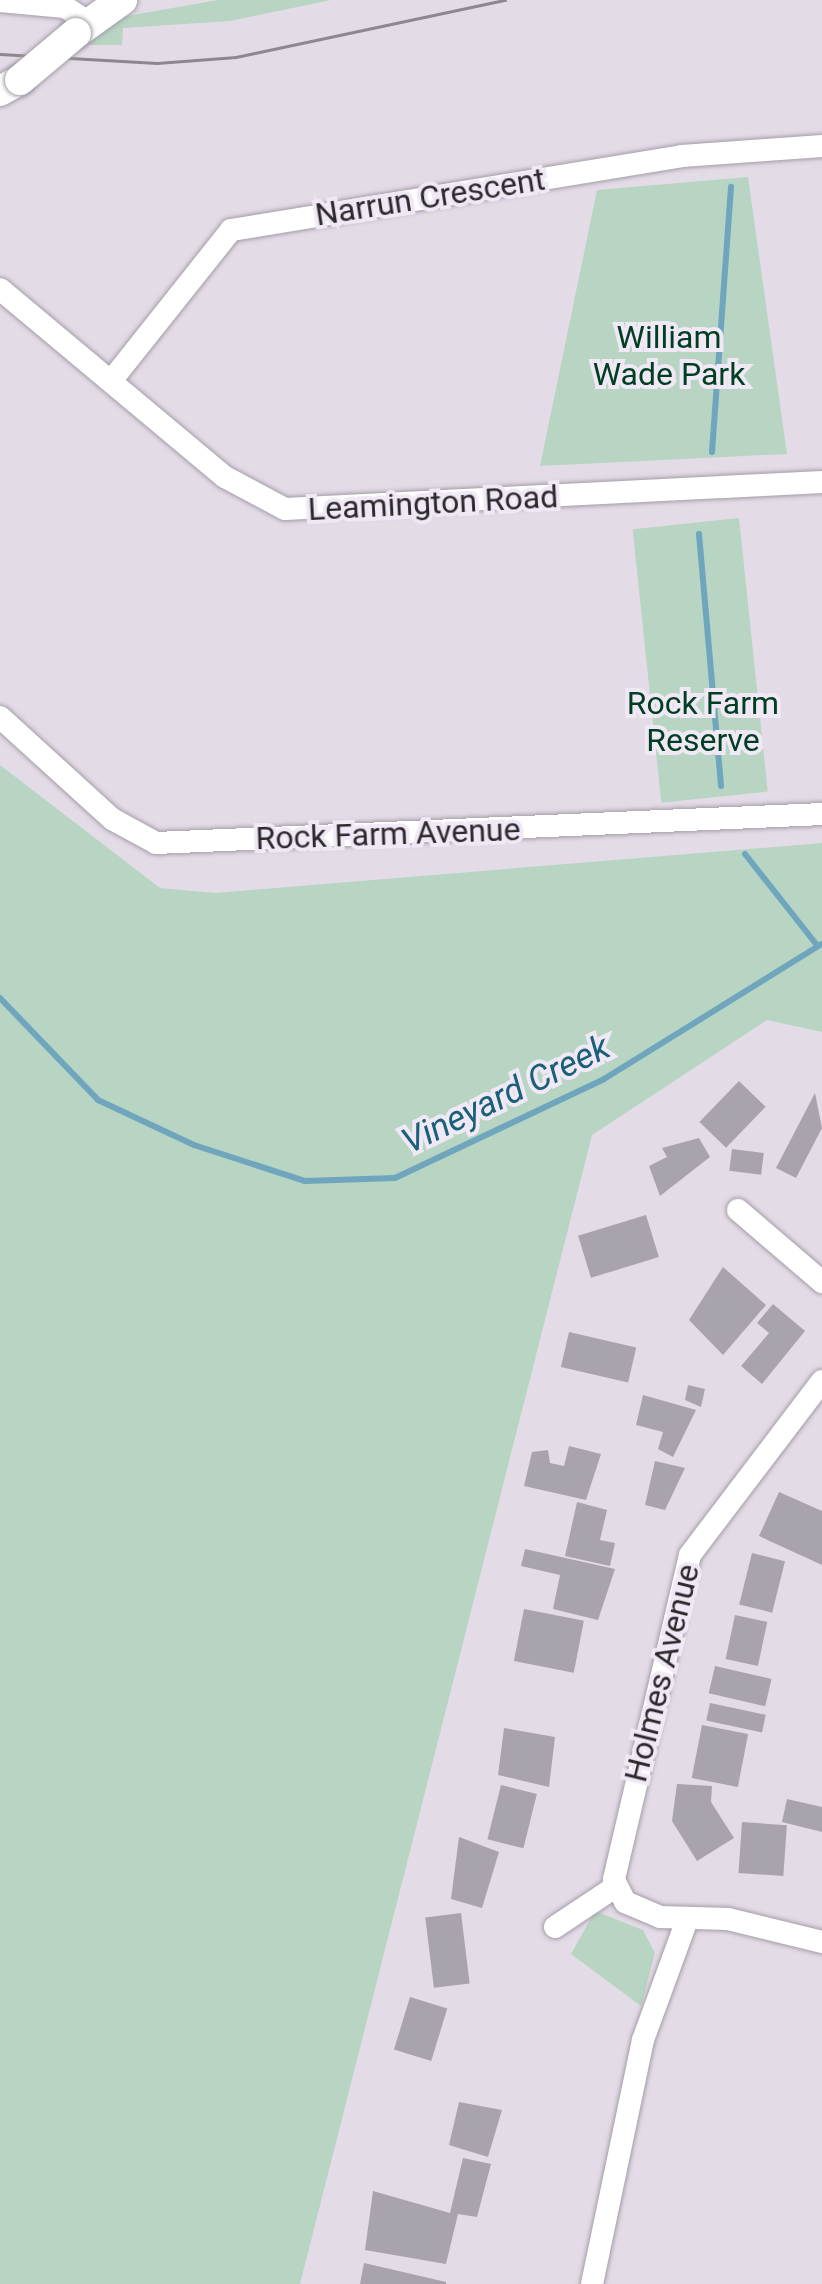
<!DOCTYPE html>
<html>
<head>
<meta charset="utf-8">
<style>
	body { margin:0 }
	#map { position:relative; width:822px; height:2284px; overflow:hidden; background:#e3dce7; font-family:Roboto,sans-serif }
	div>[style] { position:absolute }
	[style*='--x'] { left:calc(var(--x)*1px); top:calc(var(--y)*1px); width:calc(var(--w)*1px); rotate:calc(var(--a)*1deg) }
	.green>* { inset:0; background:#b7d5c2; transform-origin:0 0 }
	.stream>* { height:6px; margin:-3px; padding:0 3px; transform-origin:3px; border-radius:3px; background:#6fa6bd }
	.building>* { inset:0; background:#a9a3ad; transform-origin:0 0 }
	.roads { filter:drop-shadow(0 0 2px #a49da8) drop-shadow(0 0 2px #a49da8) }
	.street>* { height:22px; margin:-11px; padding:0 11px; transform-origin:11px; border-radius:11px; background:#fff }
	.secondary>* { height:30px; margin:-15px; padding:0 15px; transform-origin:15px; border-radius:15px; background:#fff }
	.tram>* { height:2.5px; margin:-1.25px; padding:0 1.25px; transform-origin:1.25px; border-radius:1.25px; background:#8d8890 }
	.bridges { filter:drop-shadow(0 0 2px #a49da8) drop-shadow(0 0 2px #a49da8) }
	.secondary-bridge>* { height:30px; margin:-15px; padding:0 15px; transform-origin:15px; border-radius:15px; background:#fff }
	span { translate:-50% -50%; white-space:nowrap; text-align:center; line-height:1.15; -webkit-text-stroke:8px #f0e9f5; paint-order:stroke }
	.street-label { font-size:32px; color:#2c292d }
	.park-label { font-size:32px; color:#003e22 }
	.water-label { font-size:35px; color:#196078; font-style:italic }
</style>
</head>
<body>
<div id="map">
	<div class="green">
		<div style="clip-path:polygon(218px 0,331px 0,230px 21px,123px 28px,122px 45px,87px 45px,121px 17px)"></div>
		<div style="clip-path:polygon(748px 177px,787px 454px,540px 466px,597px 190px)"></div>
		<div style="left:739px;top:518px;width:275px;height:107px;rotate:84deg"></div>
		<div style="clip-path:polygon(0 765px,160px 888px,215px 893px,822px 843px,822px 1032px,767px 1020px,592px 1135px,300px 2284px,0 2284px)"></div>
		<div style="clip-path:polygon(595px 1911px,643px 1930px,655px 1953px,641px 2006px,571px 1954px)"></div>
	</div>
	<div class="stream">
		<div style="--x:712;--y:452;--w:266;--a:-85.9"></div>
		<div style="--x:699;--y:534;--w:253;--a:85"></div>
		<div style="--x:745;--y:854;--w:115;--a:51.7"></div>
		<div style="--x:0;--y:998;--w:141;--a:46.1"></div>
		<div style="--x:98;--y:1100;--w:106;--a:25.1"></div>
		<div style="--x:194;--y:1145;--w:117;--a:18"></div>
		<div style="--x:305;--y:1181;--w:90;--a:-1.9"></div>
		<div style="--x:395;--y:1178;--w:231;--a:-25.3"></div>
		<div style="--x:604;--y:1079;--w:256;--a:-31.8"></div>
	</div>
	<div class="building">
		<div style="left:739px;top:1081px;width:37px;height:57px;rotate:44deg"></div>
		<div style="clip-path:polygon(815px 1093px,822px 1128px,796px 1178px,776px 1168px)"></div>
		<div style="clip-path:polygon(699px 1138px,710px 1157px,660px 1196px,649px 1166px,667px 1157px,662px 1148px)"></div>
		<div style="left:732px;top:1149px;width:32px;height:22px;rotate:7deg"></div>
		<div style="left:646px;top:1215px;width:44px;height:71px;rotate:73deg"></div>
		<div style="clip-path:polygon(723px 1267px,766px 1305px,723px 1355px,689px 1320px)"></div>
		<div style="clip-path:polygon(773px 1304px,805px 1331px,762px 1384px,741px 1366px,769px 1333px,757px 1323px)"></div>
		<div style="left:569px;top:1332px;width:69px;height:36px;rotate:13deg"></div>
		<div style="clip-path:polygon(688px 1385px,705px 1389px,701px 1407px,685px 1400px)"></div>
		<div style="clip-path:polygon(643px 1395px,696px 1410px,673px 1457px,658px 1449px,663px 1432px,636px 1425px)"></div>
		<div style="clip-path:polygon(569px 1446px,601px 1454px,586px 1500px,524px 1486px,532px 1452px,548px 1450px,550px 1463px,564px 1466px)"></div>
		<div style="clip-path:polygon(655px 1461px,685px 1468px,665px 1510px,645px 1505px)"></div>
		<div style="clip-path:polygon(779px 1492px,822px 1511px,822px 1565px,759px 1536px)"></div>
		<div style="clip-path:polygon(577px 1502px,607px 1510px,600px 1540px,615px 1543px,610px 1566px,565px 1556px)"></div>
		<div style="clip-path:polygon(525px 1549px,615px 1569px,598px 1620px,553px 1609px,560px 1575px,521px 1566px)"></div>
		<div style="left:752px;top:1553px;width:34px;height:53px;rotate:14deg"></div>
		<div style="left:524px;top:1609px;width:61px;height:53px;rotate:11deg"></div>
		<div style="left:735px;top:1615px;width:33px;height:45px;rotate:12deg"></div>
		<div style="left:715px;top:1666px;width:58px;height:28px;rotate:13deg"></div>
		<div style="left:710px;top:1703px;width:57px;height:18px;rotate:12deg"></div>
		<div style="left:702px;top:1725px;width:47px;height:54px;rotate:11deg"></div>
		<div style="clip-path:polygon(504px 1728px,555px 1737px,549px 1787px,498px 1775px)"></div>
		<div style="clip-path:polygon(677px 1784px,712px 1786px,711px 1802px,734px 1838px,697px 1861px,672px 1821px)"></div>
		<div style="left:501px;top:1785px;width:37px;height:56px;rotate:14deg"></div>
		<div style="clip-path:polygon(787px 1799px,822px 1807px,822px 1832px,782px 1822px)"></div>
		<div style="left:742px;top:1822px;width:45px;height:51px;rotate:4deg"></div>
		<div style="clip-path:polygon(459px 1837px,499px 1852px,482px 1908px,451px 1899px)"></div>
		<div style="left:461px;top:1913px;width:71px;height:36px;rotate:83deg"></div>
		<div style="left:410px;top:1997px;width:39px;height:55px;rotate:17deg"></div>
		<div style="clip-path:polygon(459px 2102px,502px 2110px,488px 2157px,449px 2145px)"></div>
		<div style="clip-path:polygon(463px 2158px,491px 2164px,477px 2217px,458px 2214px,446px 2264px,365px 2250px,373px 2191px,450px 2213px)"></div>
		<div style="clip-path:polygon(364px 2263px,446px 2282px,446px 2284px,360px 2284px)"></div>
	</div>
	<div class="roads">
		<div class="street">
			<div style="--x:0;--y:1;--w:65;--a:5.3"></div>
			<div style="--x:65;--y:7;--w:27;--a:33"></div>
			<div style="--x:0;--y:289;--w:293;--a:39.9"></div>
			<div style="--x:225;--y:477;--w:68;--a:28.1"></div>
			<div style="--x:285;--y:509;--w:538;--a:-2.88"></div>
			<div style="--x:111;--y:381;--w:193;--a:-51.5"></div>
			<div style="--x:231;--y:230;--w:457;--a:-9.3"></div>
			<div style="--x:682;--y:156;--w:140;--a:-4.1"></div>
			<div style="--x:0;--y:717;--w:151;--a:42.3"></div>
			<div style="--x:112;--y:819;--w:50;--a:28.6"></div>
			<div style="--x:156;--y:843;--w:667;--a:-2.49"></div>
			<div style="--x:738;--y:1210;--w:111;--a:40.6"></div>
			<div style="--x:822;--y:1381;--w:218;--a:127.2"></div>
			<div style="--x:690;--y:1555;--w:334;--a:103.2"></div>
			<div style="--x:614;--y:1880;--w:25;--a:63"></div>
			<div style="--x:625;--y:1902;--w:38;--a:23"></div>
			<div style="--x:660;--y:1917;--w:68;--a:1.7"></div>
			<div style="--x:728;--y:1919;--w:97;--a:13.7"></div>
			<div style="--x:555;--y:1927;--w:72;--a:-33.7"></div>
			<div style="--x:592;--y:2284;--w:249;--a:-78.2"></div>
			<div style="--x:643;--y:2040;--w:128;--a:-69.9"></div>
		</div>
		<div class="secondary">
			<div style="--x:76;--y:33;--w:57;--a:-35.7"></div>
			<div style="--x:0;--y:91;--w:23;--a:-29"></div>
		</div>
	</div>
	<div class="tram">
		<div style="--x:0;--y:54;--w:157;--a:3.3"></div>
		<div style="--x:157;--y:63;--w:79;--a:-4.3"></div>
		<div style="--x:236;--y:57;--w:275;--a:-12"></div>
	</div>
	<div class="bridges">
		<div class="secondary-bridge">
			<div style="--x:20;--y:80;--w:73;--a:-40"></div>
		</div>
	</div>
	<div class="street-label">
		<span style="left:430px;top:197px;rotate:-9deg">Narrun Crescent</span>
		<span style="left:433px;top:503px;rotate:-3deg">Leamington Road</span>
		<span style="left:388px;top:834px;rotate:-2deg">Rock Farm Avenue</span>
		<span style="left:662px;top:1673px;rotate:-76deg">Holmes Avenue</span>
	</div>
	<div class="park-label">
		<span style="left:669px;top:356px">William<br>Wade Park</span>
		<span style="left:703px;top:722px">Rock Farm<br>Reserve</span>
	</div>
	<div class="water-label">
		<span style="left:506px;top:1095px;rotate:-26deg">Vineyard Creek</span>
	</div>
</div>
</body>
</html>
